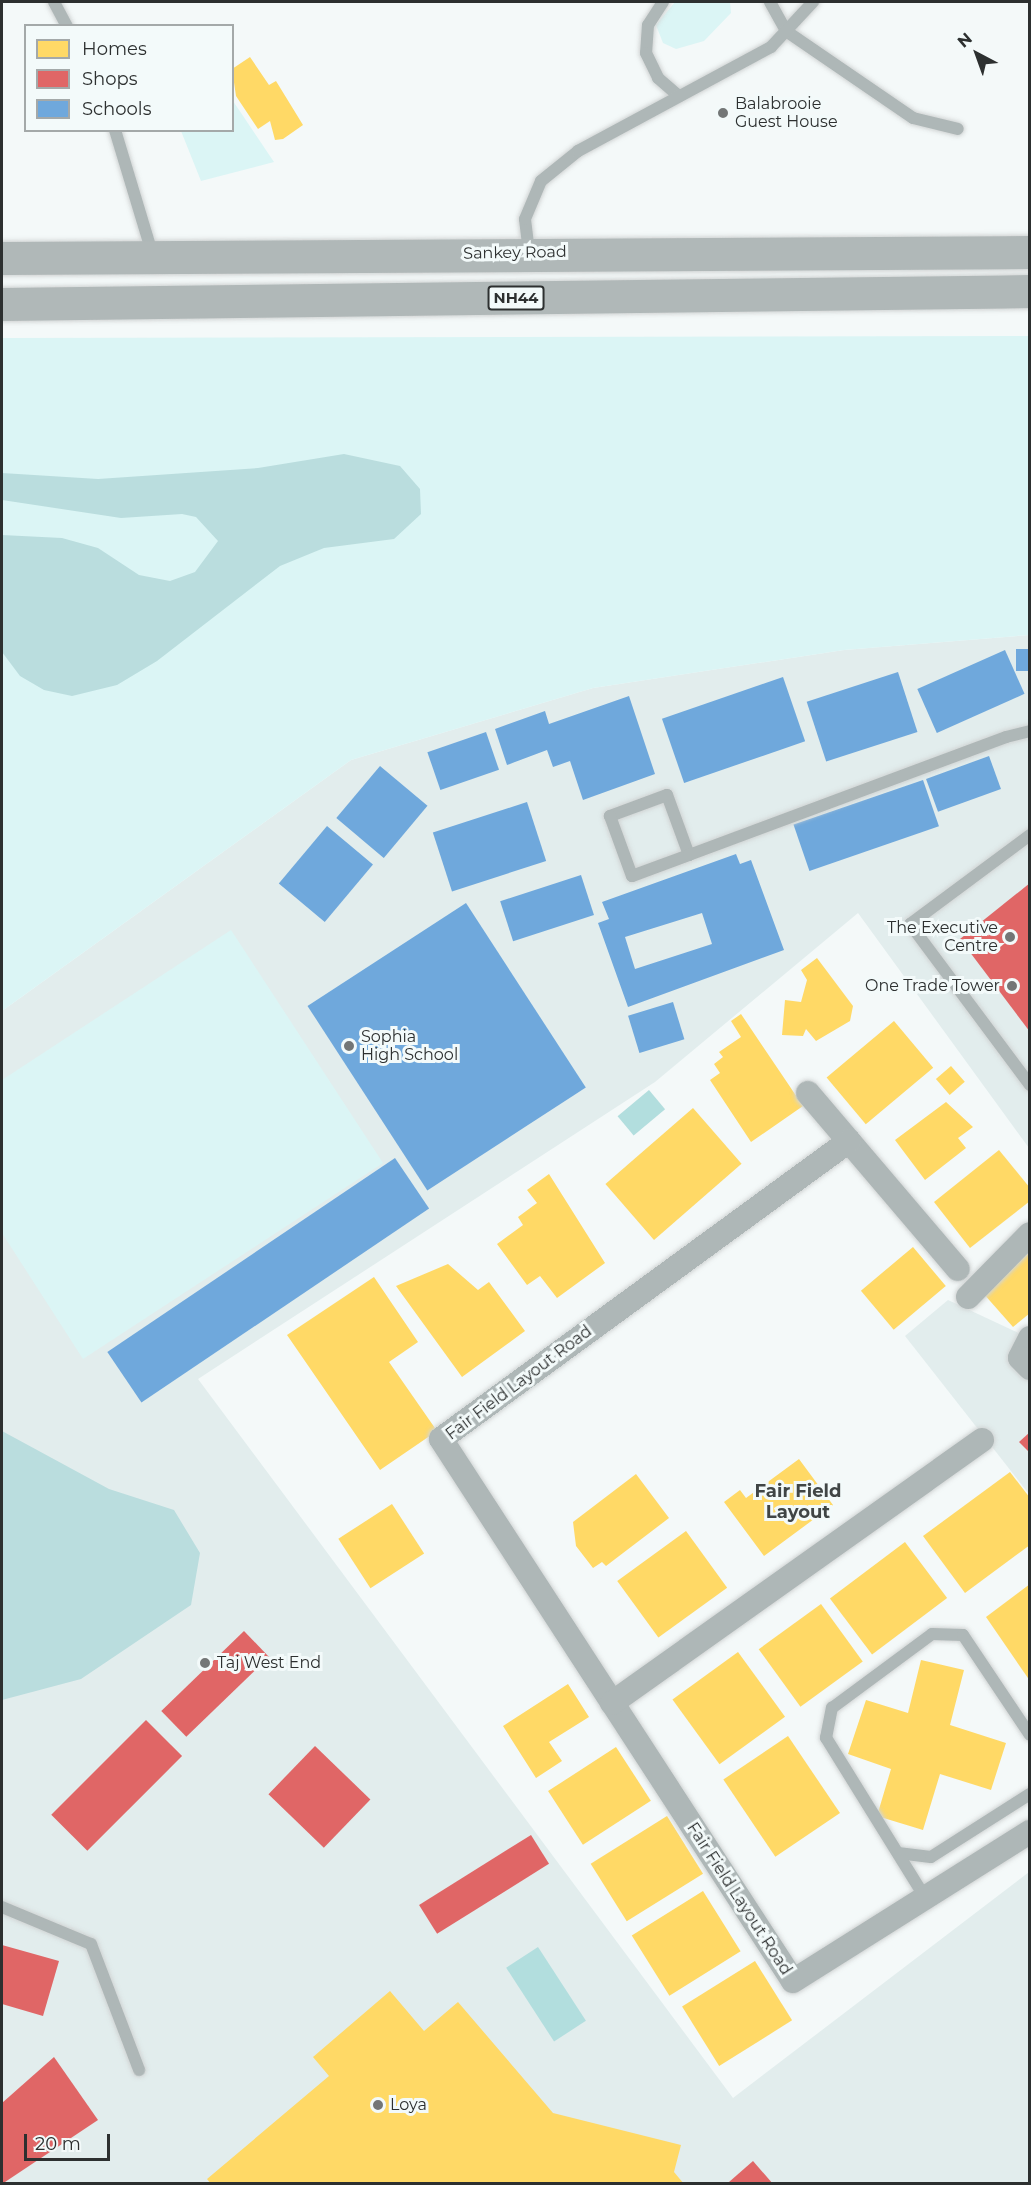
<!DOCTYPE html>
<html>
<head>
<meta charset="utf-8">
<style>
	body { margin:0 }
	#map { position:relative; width:1031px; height:2185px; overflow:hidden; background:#f4f9f9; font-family:Montserrat,sans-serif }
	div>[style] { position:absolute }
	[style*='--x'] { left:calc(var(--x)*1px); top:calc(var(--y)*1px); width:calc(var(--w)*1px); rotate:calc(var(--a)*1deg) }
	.built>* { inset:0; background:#e2eded }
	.green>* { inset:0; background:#dbf5f5 }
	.forest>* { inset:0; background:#baddde }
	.water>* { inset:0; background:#b2dede; transform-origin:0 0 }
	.homes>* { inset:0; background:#ffd966; transform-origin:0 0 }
	.shops>* { inset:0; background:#e06666; transform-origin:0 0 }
	.schools>* { inset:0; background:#6fa8dc; transform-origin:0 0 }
	.roads { filter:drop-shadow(0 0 2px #d1d4d4) drop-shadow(0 0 2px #d1d4d4) }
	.service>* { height:12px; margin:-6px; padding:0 6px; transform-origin:6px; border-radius:6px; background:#aeb7b7 }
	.minor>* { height:24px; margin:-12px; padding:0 12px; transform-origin:12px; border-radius:12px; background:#aeb7b7 }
	.primary>* { height:33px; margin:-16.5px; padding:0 16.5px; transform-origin:16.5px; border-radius:16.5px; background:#b0b8b8 }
	.dots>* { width:16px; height:16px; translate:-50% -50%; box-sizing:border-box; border:3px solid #f3fafa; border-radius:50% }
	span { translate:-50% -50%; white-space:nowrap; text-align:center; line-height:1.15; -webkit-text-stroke:6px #f3fafa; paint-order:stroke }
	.shield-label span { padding:2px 4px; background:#f3fafa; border:2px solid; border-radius:4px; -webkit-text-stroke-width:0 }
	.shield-label { font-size:15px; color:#2d3030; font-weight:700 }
	.poi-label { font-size:16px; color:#2d3030 }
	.left { translate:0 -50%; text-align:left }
	.right { translate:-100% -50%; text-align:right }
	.street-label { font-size:16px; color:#2d3030 }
	.neighbourhood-label { font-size:18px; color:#404545; font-weight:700 }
	.frame { position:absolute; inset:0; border:3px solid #2d3030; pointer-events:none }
	.legend { position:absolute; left:24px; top:24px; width:210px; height:108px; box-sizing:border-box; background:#f3fafa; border:2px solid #a4a9a9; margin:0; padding:8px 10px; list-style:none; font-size:18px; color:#2d3030 }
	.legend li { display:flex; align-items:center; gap:12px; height:30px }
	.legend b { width:30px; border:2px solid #a4a9a9 }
	.north { position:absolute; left:947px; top:24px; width:60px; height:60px; -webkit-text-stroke:4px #f3fafa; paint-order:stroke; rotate:319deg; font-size:16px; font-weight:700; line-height:24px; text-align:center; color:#2d3030 }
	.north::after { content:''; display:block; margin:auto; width:21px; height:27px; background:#2d3030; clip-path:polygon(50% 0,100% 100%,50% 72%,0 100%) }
	.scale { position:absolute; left:24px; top:2134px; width:86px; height:27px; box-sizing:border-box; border:3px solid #2d3030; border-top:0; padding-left:8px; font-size:18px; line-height:21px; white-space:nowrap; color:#2d3030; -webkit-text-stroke:4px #f3fafa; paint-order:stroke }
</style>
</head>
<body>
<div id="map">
	<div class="built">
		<div style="clip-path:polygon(1029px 635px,1029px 1148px,858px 913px,655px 1082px,198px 1379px,733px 2098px,1029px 1872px,1029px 2183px,2px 2183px,2px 1011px,351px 760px,593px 688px,844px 650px)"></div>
		<div style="clip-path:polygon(948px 1300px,1029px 1338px,1029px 1494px,905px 1336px)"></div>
	</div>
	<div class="green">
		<div style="clip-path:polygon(675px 2px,730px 2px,731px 13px,704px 41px,676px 49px,663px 43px,656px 25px)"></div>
		<div style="clip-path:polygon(233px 101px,274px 162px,201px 181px,181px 131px,232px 130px)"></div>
		<div style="clip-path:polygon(1029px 336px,1029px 635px,844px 650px,593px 688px,351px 760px,2px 1011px,2px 338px)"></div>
		<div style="clip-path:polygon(231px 930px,383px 1163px,83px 1359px,2px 1233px,2px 1080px)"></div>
	</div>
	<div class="forest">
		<div style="clip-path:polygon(344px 454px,400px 466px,420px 489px,421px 514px,394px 539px,324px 548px,280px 566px,157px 661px,117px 685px,72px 696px,44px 690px,20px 676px,2px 652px,2px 535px,62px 538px,98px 548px,139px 575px,170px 581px,195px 572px,218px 541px,196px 517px,182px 514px,121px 518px,2px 500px,2px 473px,98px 479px,258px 468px)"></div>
		<div style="clip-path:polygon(2px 1431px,109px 1489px,174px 1510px,200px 1553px,191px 1605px,81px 1679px,2px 1700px)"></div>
	</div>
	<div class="water">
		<div style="left:649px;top:1090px;width:25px;height:41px;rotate:50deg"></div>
		<div style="left:538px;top:1947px;width:88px;height:38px;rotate:57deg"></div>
	</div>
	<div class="homes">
		<div style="clip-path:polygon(250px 57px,269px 85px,276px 81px,303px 125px,283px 139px,275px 140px,270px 121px,258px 129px,236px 96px,232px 69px)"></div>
		<div style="clip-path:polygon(817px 958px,853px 1006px,850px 1021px,816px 1041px,806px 1029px,803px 1036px,782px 1035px,785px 1000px,801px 1002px,807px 980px,801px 970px)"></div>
		<div style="clip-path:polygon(741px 1014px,803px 1106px,751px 1142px,710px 1080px,720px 1073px,714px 1064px,723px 1057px,719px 1052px,741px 1037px,731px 1021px)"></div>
		<div style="left:894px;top:1021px;width:61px;height:88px;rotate:50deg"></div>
		<div style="left:951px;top:1066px;width:21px;height:20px;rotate:49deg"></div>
		<div style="clip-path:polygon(946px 1102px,973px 1127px,958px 1138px,966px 1148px,925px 1180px,895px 1140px)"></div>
		<div style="left:693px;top:1108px;width:74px;height:116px;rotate:49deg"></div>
		<div style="clip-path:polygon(999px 1150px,1030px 1188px,1030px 1201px,970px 1248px,934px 1202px)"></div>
		<div style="clip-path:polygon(549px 1174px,605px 1263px,557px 1298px,540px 1276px,527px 1285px,497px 1244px,523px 1225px,518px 1217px,537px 1203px,527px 1190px)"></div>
		<div style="left:913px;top:1247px;width:51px;height:68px;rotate:50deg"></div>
		<div style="clip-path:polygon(1030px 1252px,1030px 1313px,1013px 1327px,983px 1293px)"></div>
		<div style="clip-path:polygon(448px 1264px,478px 1290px,489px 1282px,525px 1331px,462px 1377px,396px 1286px)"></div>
		<div style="clip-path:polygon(374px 1277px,418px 1342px,389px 1362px,437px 1431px,380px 1470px,287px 1335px)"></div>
		<div style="clip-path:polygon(799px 1459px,833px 1505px,764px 1556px,724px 1502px,740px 1490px,746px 1498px)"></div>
		<div style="clip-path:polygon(1010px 1472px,1030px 1498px,1030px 1545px,965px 1593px,923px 1536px)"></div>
		<div style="clip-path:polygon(636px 1474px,669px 1518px,606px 1566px,602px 1562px,593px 1568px,576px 1546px,573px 1522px)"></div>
		<div style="left:392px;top:1504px;width:59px;height:64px;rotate:57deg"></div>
		<div style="left:686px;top:1531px;width:70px;height:85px;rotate:54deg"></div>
		<div style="left:905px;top:1542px;width:70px;height:94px;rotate:53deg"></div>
		<div style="clip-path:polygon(1030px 1584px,1030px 1681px,986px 1617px)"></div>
		<div style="left:821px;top:1604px;width:71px;height:77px;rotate:54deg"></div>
		<div style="left:738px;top:1652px;width:80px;height:81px;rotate:54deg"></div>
		<div style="clip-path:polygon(921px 1660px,964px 1670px,950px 1725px,1006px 1743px,991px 1790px,940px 1774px,923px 1830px,877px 1816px,891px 1769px,848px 1754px,866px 1700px,908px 1713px)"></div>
		<div style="clip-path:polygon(568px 1684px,589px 1717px,549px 1742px,562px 1761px,536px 1778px,503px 1726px)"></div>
		<div style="left:788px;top:1736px;width:93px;height:78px;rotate:56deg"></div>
		<div style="left:616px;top:1747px;width:64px;height:81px;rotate:57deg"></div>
		<div style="left:667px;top:1816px;width:68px;height:90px;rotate:58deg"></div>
		<div style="left:703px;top:1891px;width:71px;height:84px;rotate:58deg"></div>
		<div style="left:755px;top:1961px;width:70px;height:86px;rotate:58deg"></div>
		<div style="clip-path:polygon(390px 1991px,424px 2031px,458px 2002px,553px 2113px,681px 2145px,674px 2172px,684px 2184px,211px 2184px,207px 2179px,329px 2076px,313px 2057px)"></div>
	</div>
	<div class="shops">
		<div style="clip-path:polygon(1030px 883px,1030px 1032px,960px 939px)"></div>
		<div style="clip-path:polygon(1030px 1432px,1030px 1453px,1019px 1442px)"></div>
		<div style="left:244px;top:1631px;width:36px;height:115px;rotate:46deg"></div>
		<div style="left:146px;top:1720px;width:51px;height:134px;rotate:45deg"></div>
		<div style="left:315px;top:1746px;width:77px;height:67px;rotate:44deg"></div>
		<div style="left:531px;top:1835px;width:34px;height:132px;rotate:58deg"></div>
		<div style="clip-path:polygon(2px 1945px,59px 1961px,43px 2016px,2px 2004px)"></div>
		<div style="clip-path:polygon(54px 2057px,98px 2120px,2px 2184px,2px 2103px)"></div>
		<div style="clip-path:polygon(753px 2161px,773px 2184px,731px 2184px,729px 2182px)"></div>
	</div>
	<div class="schools">
		<div style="left:1030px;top:649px;width:22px;height:14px;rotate:90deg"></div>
		<div style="left:1005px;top:650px;width:48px;height:96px;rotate:66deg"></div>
		<div style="left:898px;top:672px;width:63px;height:96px;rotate:72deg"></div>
		<div style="left:783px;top:677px;width:68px;height:128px;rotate:71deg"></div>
		<div style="clip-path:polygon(629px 696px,655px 774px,583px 800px,570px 761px,553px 767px,547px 750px,507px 765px,495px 729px,545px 711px,549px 724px)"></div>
		<div style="left:486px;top:732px;width:40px;height:62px;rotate:71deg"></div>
		<div style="left:989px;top:756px;width:35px;height:67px;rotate:70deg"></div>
		<div style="left:380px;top:766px;width:62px;height:68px;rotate:40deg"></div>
		<div style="left:923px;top:780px;width:49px;height:137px;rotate:71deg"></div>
		<div style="left:527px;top:802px;width:62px;height:99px;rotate:72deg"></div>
		<div style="left:327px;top:826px;width:60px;height:75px;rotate:40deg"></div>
		<div style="clip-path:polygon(evenodd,736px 854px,740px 864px,751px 860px,784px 950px,628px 1007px,598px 923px,609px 919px,602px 902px,736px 854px,702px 913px,712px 944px,635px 969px,625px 937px,702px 913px)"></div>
		<div style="left:581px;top:875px;width:42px;height:85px;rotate:72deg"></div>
		<div style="left:466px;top:903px;width:220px;height:189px;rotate:57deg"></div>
		<div style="left:673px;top:1002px;width:39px;height:47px;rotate:73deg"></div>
		<div style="left:395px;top:1158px;width:61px;height:347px;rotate:56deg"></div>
	</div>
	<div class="roads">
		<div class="service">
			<div style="--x:54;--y:2;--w:27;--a:62"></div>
			<div style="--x:663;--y:2;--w:27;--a:123"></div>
			<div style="--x:648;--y:25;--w:28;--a:94"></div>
			<div style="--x:646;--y:53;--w:28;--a:64"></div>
			<div style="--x:658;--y:78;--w:28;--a:41"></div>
			<div style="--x:770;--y:2;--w:33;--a:61"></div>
			<div style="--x:786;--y:31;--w:154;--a:34.4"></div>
			<div style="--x:913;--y:118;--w:46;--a:13.7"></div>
			<div style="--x:115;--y:130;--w:132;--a:73.2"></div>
			<div style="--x:529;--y:252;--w:33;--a:-97"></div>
			<div style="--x:525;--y:219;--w:41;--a:-67.2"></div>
			<div style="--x:541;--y:181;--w:48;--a:-39"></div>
			<div style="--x:578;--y:151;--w:219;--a:-28.3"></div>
			<div style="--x:771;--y:47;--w:62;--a:-47"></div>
			<div style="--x:1030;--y:835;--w:149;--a:143.4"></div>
			<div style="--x:910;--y:924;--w:201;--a:53.3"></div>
			<div style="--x:689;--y:855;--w:64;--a:-110.1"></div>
			<div style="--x:667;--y:795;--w:61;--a:159.8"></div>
			<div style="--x:610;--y:816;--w:64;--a:69.9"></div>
			<div style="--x:632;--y:876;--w:61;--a:-20.2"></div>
			<div style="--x:689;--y:855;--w:338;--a:-20.4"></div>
			<div style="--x:1006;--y:737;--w:25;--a:-14"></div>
			<div style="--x:898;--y:1853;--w:33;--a:7"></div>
			<div style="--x:931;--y:1857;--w:117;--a:-32.5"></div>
			<div style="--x:926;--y:1899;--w:190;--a:-121.8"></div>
			<div style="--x:826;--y:1738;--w:31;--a:-79"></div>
			<div style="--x:832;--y:1708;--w:124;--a:-36.5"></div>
			<div style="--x:932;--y:1634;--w:31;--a:2"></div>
			<div style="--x:963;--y:1635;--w:120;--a:56.2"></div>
			<div style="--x:2;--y:1907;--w:96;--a:22.6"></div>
			<div style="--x:91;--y:1944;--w:135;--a:69.1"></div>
		</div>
		<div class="minor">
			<div style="--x:808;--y:1093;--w:231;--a:49.6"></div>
			<div style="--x:849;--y:1141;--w:505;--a:143.86"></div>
			<div style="--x:441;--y:1439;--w:646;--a:57"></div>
			<div style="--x:793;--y:1981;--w:280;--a:-32.2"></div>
			<div style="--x:968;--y:1297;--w:88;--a:-45.5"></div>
			<div style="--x:1030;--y:1338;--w:22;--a:117"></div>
			<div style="--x:1020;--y:1358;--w:14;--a:45"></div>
			<div style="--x:612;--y:1703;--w:454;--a:-35.4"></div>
		</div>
		<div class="primary">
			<div style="--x:2;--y:258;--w:1028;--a:-0.33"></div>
			<div style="--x:2;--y:304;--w:1028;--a:-0.72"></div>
		</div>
	</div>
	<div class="dots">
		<div style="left:723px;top:113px;background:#737676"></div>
		<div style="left:1010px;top:937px;background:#737676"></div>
		<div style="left:1012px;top:986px;background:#737676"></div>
		<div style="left:349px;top:1046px;background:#737676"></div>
		<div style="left:205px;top:1663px;background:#737676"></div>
		<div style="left:378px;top:2105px;background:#737676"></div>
	</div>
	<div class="shield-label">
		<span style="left:516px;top:298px">NH44</span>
	</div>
	<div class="poi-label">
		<span class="left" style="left:735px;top:113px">Balabrooie<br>Guest House</span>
		<span class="right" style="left:998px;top:937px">The Executive<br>Centre</span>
		<span class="right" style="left:1000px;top:986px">One Trade Tower</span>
		<span class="left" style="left:361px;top:1046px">Sophia<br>High School</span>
		<span class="left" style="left:217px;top:1663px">Taj West End</span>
		<span class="left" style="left:390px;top:2105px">Loya</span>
	</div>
	<div class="street-label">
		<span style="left:515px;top:253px;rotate:-1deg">Sankey Road</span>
		<span style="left:519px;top:1383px;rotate:-37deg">Fair Field Layout Road</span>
		<span style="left:739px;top:1899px;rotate:57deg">Fair Field Layout Road</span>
	</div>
	<div class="neighbourhood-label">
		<span style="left:798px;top:1502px">Fair Field<br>Layout</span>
	</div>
	<div class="frame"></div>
	<ul class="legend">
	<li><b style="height:16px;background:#ffd966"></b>Homes</li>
	<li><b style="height:16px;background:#e06666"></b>Shops</li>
	<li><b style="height:16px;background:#6fa8dc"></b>Schools</li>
	</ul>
	<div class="north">N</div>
	<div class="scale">20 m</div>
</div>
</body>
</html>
